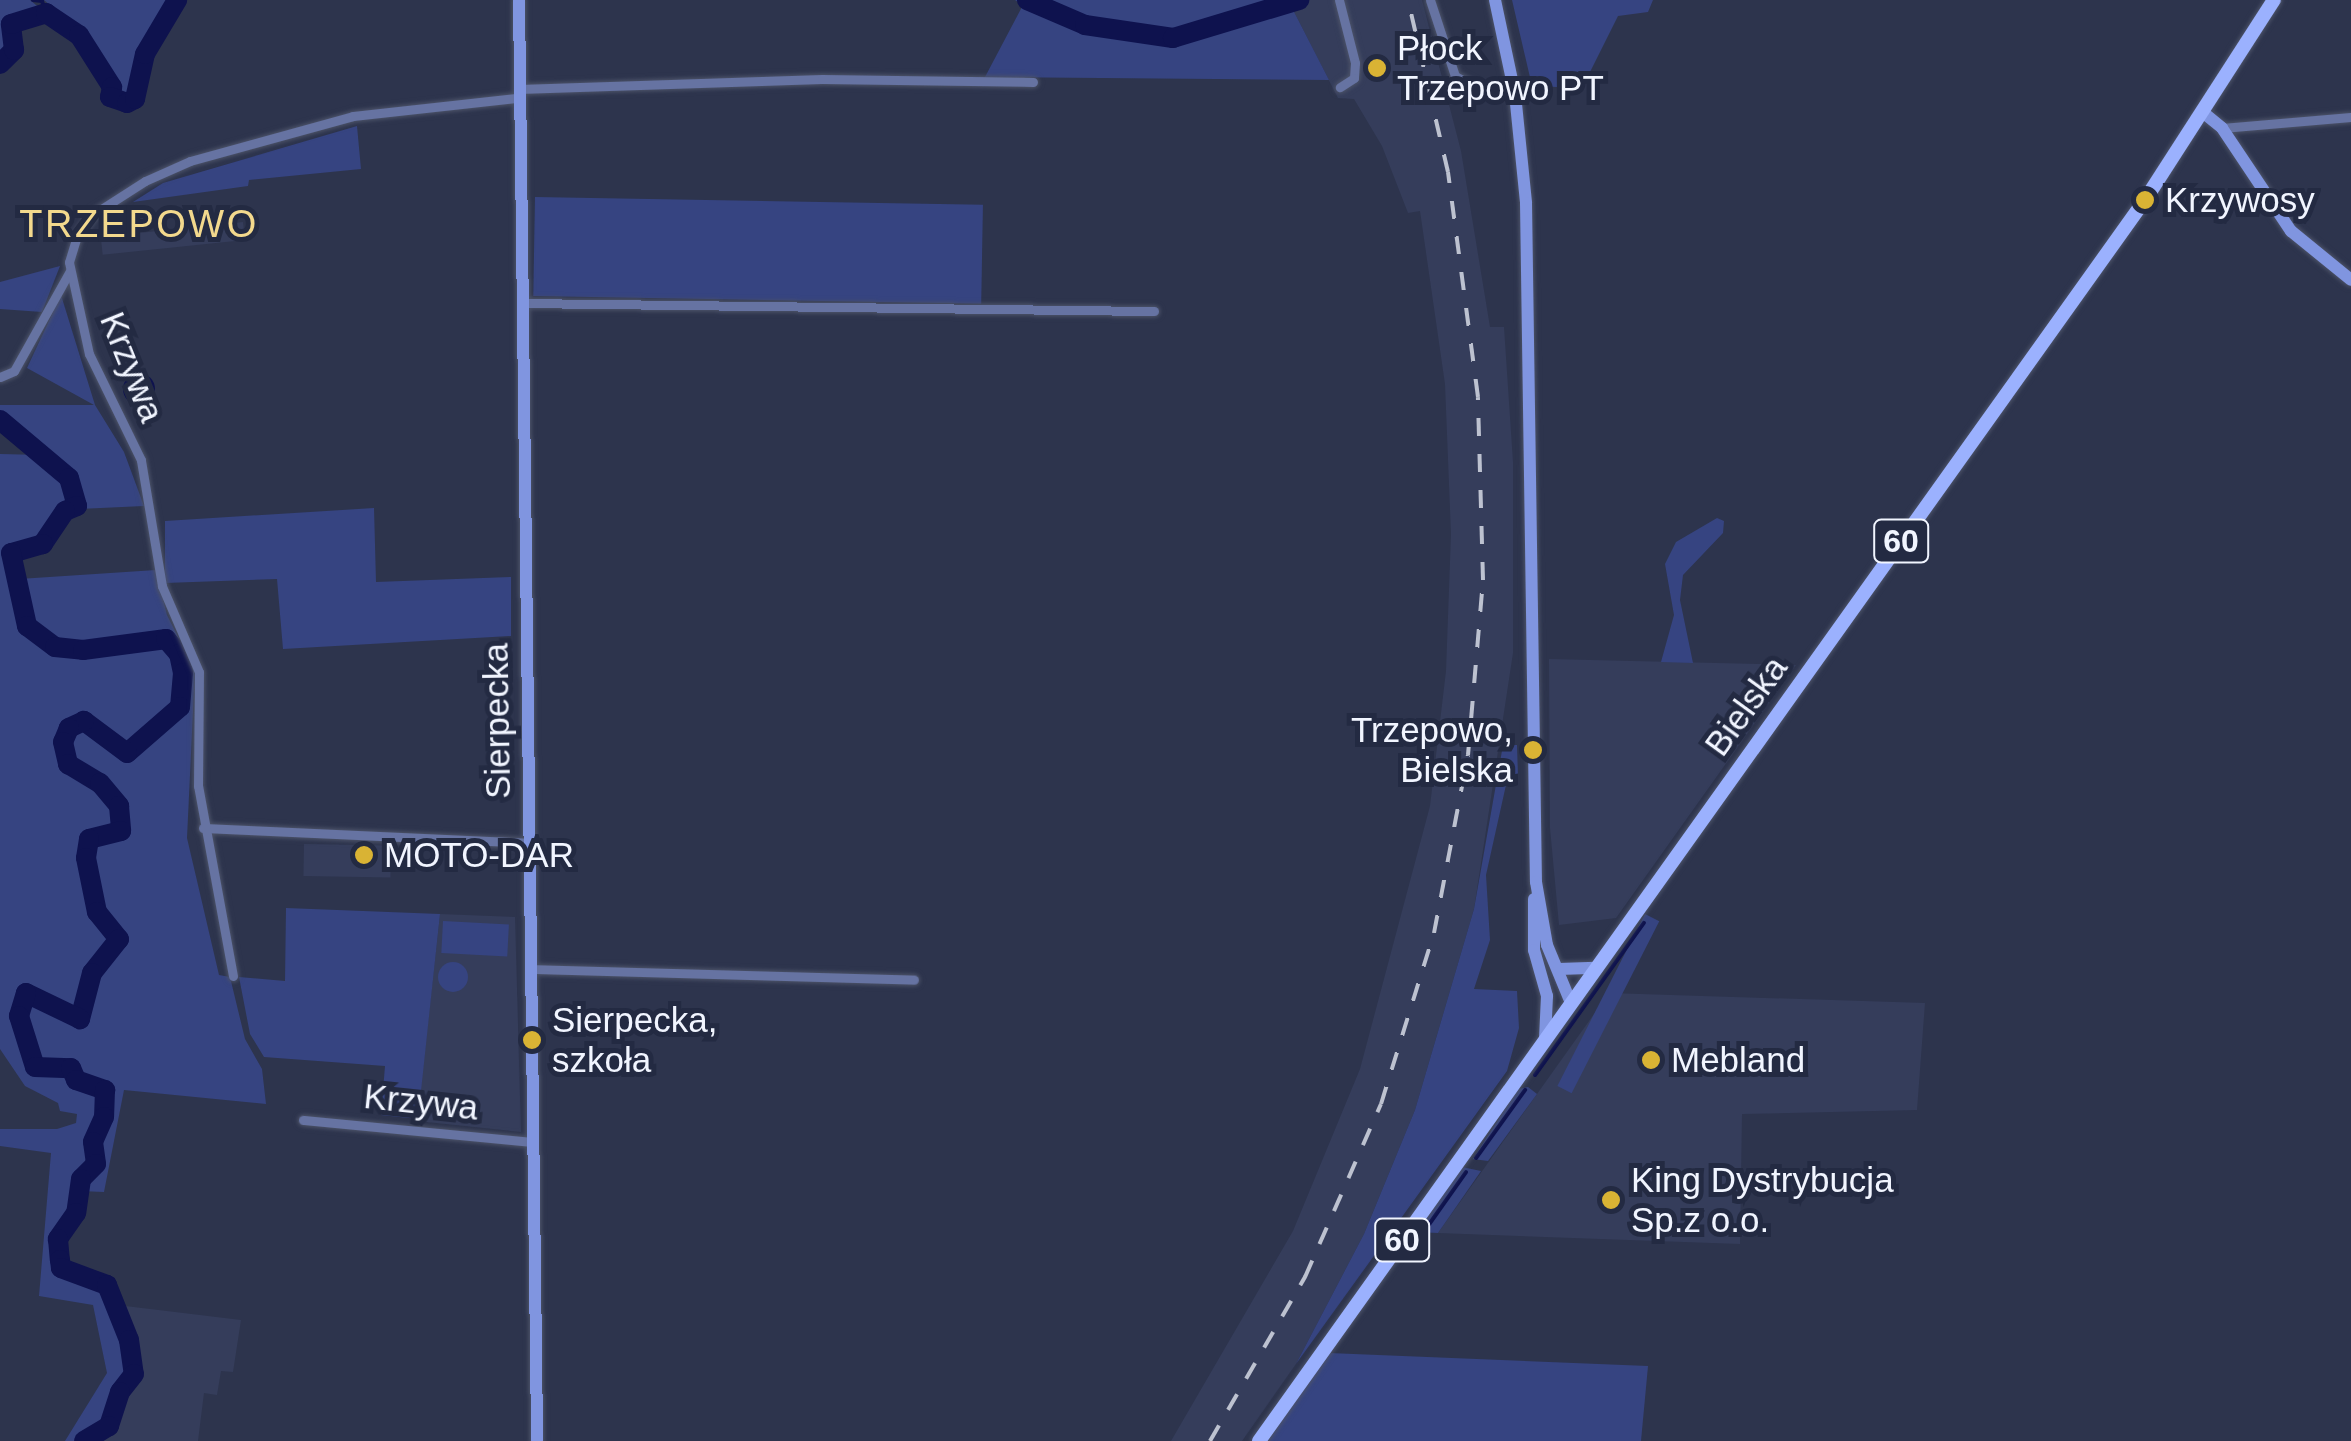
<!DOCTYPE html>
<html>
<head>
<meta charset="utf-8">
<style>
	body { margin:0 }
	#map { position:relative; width:2351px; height:1441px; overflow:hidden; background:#2d344d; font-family:Arial,sans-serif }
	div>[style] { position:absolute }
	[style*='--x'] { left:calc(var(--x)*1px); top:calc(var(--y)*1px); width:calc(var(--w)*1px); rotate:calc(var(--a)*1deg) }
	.built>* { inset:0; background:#353d5b; transform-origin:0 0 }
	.green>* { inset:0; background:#364481; transform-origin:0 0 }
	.round { border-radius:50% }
	.water>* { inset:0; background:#0e124e }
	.stream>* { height:4px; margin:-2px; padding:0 2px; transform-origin:2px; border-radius:2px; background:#0e124e }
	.river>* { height:20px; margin:-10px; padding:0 10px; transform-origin:10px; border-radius:10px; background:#0e124e }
	.roads { filter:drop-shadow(0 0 2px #4c5369) drop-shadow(0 0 2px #4c5369) }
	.street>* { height:9px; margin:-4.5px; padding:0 4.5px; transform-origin:4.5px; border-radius:4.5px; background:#6673a2 }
	.secondary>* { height:12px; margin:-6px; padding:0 6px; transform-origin:6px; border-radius:6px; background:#8095e0 }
	.primary>* { height:14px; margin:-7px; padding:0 7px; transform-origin:7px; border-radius:7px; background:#9bb1fe }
	.rail>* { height:4px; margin-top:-2px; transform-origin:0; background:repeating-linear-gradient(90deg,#bdc2d0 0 18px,transparent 0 36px) }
	.dots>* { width:28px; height:28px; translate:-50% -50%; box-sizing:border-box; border:5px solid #232a42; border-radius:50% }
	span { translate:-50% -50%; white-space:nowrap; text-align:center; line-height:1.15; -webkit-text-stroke:10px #232a42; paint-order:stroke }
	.shield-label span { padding:2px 8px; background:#232a42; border:2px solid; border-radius:8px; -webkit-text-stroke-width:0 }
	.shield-label { font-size:32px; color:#f1f5ff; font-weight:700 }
	.poi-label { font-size:35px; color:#f1f5ff }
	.left { translate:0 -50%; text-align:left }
	.right { translate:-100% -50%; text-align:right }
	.street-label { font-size:35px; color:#f1f5ff }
	.neighbourhood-label { font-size:38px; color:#f3d98d; letter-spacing:2.5px }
</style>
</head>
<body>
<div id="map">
	<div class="built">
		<div style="clip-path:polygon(1288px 0,1422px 0,1461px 151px,1490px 327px,1504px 327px,1513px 462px,1513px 653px,1474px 909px,1415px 1110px,1364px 1234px,1296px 1364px,1242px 1441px,1171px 1441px,1293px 1231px,1360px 1069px,1430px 806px,1446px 671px,1451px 534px,1445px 384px,1420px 211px,1408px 213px,1382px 146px,1354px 99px,1338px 98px)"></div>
		<div style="left:243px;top:222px;width:18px;height:143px;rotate:84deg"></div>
		<div style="clip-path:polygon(1549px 659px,1796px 665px,1616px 918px,1559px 925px,1550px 828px)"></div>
		<div style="left:304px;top:844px;width:87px;height:32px;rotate:1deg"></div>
		<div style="clip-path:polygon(440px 914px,515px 917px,521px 1132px,417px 1121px)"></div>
		<div style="clip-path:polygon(1609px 993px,1925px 1003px,1917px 1110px,1742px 1114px,1740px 1244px,1438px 1233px)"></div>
		<div style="clip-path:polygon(117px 1305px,241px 1320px,233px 1372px,221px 1371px,217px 1395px,204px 1393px,198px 1441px,91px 1441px,110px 1431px,137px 1377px)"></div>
	</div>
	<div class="green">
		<div style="clip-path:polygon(0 0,30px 0,42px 10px,10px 20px,12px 49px,0 61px)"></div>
		<div style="clip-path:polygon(44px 0,174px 0,142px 55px,130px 100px,113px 96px,80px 31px)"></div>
		<div style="clip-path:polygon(1015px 0,1288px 0,1329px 80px,985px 77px,1023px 5px)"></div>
		<div style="clip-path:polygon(1512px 0,1653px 0,1648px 12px,1618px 16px,1582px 88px,1532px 86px)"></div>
		<div style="clip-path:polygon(357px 126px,361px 169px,249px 180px,248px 186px,133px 202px,163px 183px)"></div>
		<div style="left:535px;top:197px;width:448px;height:99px;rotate:1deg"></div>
		<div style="clip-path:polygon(60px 266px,42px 312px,0 309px,0 282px)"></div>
		<div style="clip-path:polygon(61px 295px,95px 405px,124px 452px,144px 506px,79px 509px,71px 477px,0 415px,0 405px,94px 405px,27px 368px)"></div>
		<div style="clip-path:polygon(0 454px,42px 455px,68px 480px,74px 505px,61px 510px,41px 541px,9px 552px,25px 629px,54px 649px,82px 654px,164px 643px,180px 666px,176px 707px,127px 752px,100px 725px,83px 719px,69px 726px,61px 742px,73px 773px,98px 785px,116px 807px,118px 831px,87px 838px,85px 860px,94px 914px,116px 940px,89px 972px,80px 1016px,29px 991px,22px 993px,17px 1016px,33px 1069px,69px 1071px,74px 1081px,103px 1091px,91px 1142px,93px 1163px,79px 1179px,74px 1211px,57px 1239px,56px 1261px,60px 1270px,107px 1290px,128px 1341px,132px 1373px,113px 1398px,105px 1425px,93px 1425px,76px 1441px,65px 1441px,107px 1373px,93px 1305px,39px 1296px,51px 1153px,0 1146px,0 1129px,57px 1129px,76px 1123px,77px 1114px,60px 1111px,58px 1103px,25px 1086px,0 1049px)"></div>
		<div style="clip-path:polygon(374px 508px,376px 582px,511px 577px,511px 636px,283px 649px,277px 579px,165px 583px,165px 521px)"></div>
		<div style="clip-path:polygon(1717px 518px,1724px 521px,1723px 533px,1683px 575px,1680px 600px,1693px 663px,1661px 662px,1674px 615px,1665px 564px,1676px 542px)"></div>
		<div style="clip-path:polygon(156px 570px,167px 615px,195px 670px,187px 838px,219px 975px,230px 977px,245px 1039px,262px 1069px,266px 1104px,124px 1090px,104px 1192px,80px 1191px,98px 1165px,94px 1143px,107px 1118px,107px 1088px,83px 1080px,72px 1065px,36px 1065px,21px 1012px,28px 995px,85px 1020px,98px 966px,120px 941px,113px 923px,100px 914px,87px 859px,91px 840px,124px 829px,122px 808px,101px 782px,74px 768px,67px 743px,71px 730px,88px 725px,128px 756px,183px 707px,186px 673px,166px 635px,82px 648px,35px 631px,19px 579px)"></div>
		<div style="clip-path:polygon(1503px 745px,1517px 745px,1518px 776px,1508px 776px,1486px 875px,1490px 940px,1474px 989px,1517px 991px,1519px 1028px,1507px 1071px,1296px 1364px,1364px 1234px,1415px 1110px,1474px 909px)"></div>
		<div style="clip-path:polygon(286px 908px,440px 914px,418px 1119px,381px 1115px,385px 1066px,264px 1057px,250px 1034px,239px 977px,285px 981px)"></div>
		<div style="left:1645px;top:914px;width:16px;height:193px;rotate:27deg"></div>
		<div style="left:443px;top:921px;width:66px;height:32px;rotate:3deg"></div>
		<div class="round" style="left:438px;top:962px;width:30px;height:30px"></div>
		<div style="clip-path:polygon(1528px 1087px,1537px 1094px,1488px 1161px,1473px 1159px,1518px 1089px)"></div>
		<div style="clip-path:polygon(1462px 1167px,1481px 1171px,1438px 1233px,1417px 1232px)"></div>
		<div style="clip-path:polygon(1329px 1353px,1648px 1366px,1641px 1441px,1268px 1441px)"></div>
	</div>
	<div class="water">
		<div class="round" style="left:123px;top:373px;width:32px;height:32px"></div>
	</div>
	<div class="stream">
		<div style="--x:33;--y:0;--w:9;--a:6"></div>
		<div style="--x:42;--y:1;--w:13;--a:72"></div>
		<div style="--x:1535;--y:1075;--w:187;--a:-54.4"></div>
		<div style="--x:1476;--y:1158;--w:84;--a:-54.2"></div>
		<div style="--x:1425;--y:1230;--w:71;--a:-54.7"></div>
	</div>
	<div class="river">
		<div style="--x:1027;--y:0;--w:63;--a:23.3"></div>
		<div style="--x:1085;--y:25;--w:89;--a:8.4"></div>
		<div style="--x:1173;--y:38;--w:132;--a:-16.8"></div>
		<div style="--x:0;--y:64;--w:20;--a:-45"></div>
		<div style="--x:14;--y:50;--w:26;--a:-97"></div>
		<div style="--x:11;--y:24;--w:37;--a:-17"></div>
		<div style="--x:46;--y:13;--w:40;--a:34"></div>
		<div style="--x:79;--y:35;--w:62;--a:57.6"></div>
		<div style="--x:112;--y:87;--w:10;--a:101"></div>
		<div style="--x:110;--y:97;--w:18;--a:19"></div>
		<div style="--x:127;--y:103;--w:9;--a:-27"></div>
		<div style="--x:135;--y:99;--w:46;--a:-77.5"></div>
		<div style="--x:145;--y:54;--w:63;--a:-59.3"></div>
		<div style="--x:0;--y:420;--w:90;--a:40"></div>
		<div style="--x:69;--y:478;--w:29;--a:74"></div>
		<div style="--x:77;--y:506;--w:13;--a:157"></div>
		<div style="--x:65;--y:511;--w:40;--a:124"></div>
		<div style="--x:43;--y:544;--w:33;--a:164"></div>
		<div style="--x:11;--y:553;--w:75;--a:77.6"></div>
		<div style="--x:27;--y:626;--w:35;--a:37"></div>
		<div style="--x:55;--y:647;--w:28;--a:6"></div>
		<div style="--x:83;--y:650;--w:84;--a:-7.5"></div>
		<div style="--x:166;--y:639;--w:20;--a:49"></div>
		<div style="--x:179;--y:654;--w:19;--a:78"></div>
		<div style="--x:183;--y:673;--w:34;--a:95"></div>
		<div style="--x:180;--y:707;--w:70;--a:139"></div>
		<div style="--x:127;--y:753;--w:54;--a:-143.3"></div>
		<div style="--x:84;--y:721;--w:17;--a:155"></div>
		<div style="--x:69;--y:728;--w:15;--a:113"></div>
		<div style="--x:63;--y:742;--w:23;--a:77"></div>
		<div style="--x:68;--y:764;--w:37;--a:31"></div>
		<div style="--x:100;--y:783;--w:30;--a:50"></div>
		<div style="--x:119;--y:806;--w:25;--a:85"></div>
		<div style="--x:121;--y:831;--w:33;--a:166"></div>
		<div style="--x:89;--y:839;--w:19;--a:99"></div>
		<div style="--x:86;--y:858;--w:55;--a:78.5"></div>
		<div style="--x:97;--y:912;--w:35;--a:51"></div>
		<div style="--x:119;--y:939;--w:43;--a:128.5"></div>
		<div style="--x:92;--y:973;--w:48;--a:104.6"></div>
		<div style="--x:80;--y:1019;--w:60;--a:-154.3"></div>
		<div style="--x:26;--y:993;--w:24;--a:107"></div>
		<div style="--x:19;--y:1016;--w:53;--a:72.6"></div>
		<div style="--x:35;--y:1067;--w:36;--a:2"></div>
		<div style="--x:71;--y:1068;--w:13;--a:67"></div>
		<div style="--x:76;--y:1080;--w:31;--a:19"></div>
		<div style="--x:105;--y:1090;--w:27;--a:92"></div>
		<div style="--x:104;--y:1117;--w:27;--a:114"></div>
		<div style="--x:93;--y:1142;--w:22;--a:82"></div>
		<div style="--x:96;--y:1164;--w:21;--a:135"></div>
		<div style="--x:81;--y:1179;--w:34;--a:98"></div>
		<div style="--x:76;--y:1213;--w:32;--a:125"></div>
		<div style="--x:58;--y:1239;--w:21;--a:85"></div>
		<div style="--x:60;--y:1260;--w:8;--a:83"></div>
		<div style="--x:61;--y:1268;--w:49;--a:20.3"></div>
		<div style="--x:107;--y:1285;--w:59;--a:68.2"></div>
		<div style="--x:129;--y:1340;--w:34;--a:82"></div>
		<div style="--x:134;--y:1374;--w:23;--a:128"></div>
		<div style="--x:120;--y:1392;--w:36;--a:108"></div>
		<div style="--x:109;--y:1426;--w:29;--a:149"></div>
	</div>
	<div class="roads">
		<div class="street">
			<div style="--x:1339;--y:0;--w:65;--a:75.7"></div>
			<div style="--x:1355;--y:63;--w:15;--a:94"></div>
			<div style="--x:1354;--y:78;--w:17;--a:147"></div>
			<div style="--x:1430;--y:0;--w:80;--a:71.8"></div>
			<div style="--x:1455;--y:76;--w:26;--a:28"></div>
			<div style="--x:1478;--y:88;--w:37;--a:9"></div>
			<div style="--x:519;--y:89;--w:303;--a:-1.9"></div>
			<div style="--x:822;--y:79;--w:211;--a:0.8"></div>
			<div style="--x:2222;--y:128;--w:129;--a:-4.9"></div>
			<div style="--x:522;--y:303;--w:632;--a:0.73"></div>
			<div style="--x:0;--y:377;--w:15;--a:-23"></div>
			<div style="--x:14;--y:371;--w:115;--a:-60.8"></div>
			<div style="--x:203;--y:828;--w:326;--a:2.6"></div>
			<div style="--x:531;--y:969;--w:383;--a:1.6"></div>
			<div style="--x:233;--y:976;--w:193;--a:-100.4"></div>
			<div style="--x:198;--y:786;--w:114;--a:-89.5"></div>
			<div style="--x:199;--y:672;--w:94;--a:-113.3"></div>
			<div style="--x:162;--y:586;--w:128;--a:-99.5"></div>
			<div style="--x:141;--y:460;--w:118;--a:-116.1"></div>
			<div style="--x:89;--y:354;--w:94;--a:-102.3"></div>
			<div style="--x:69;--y:262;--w:28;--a:-73"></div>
			<div style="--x:77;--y:235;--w:25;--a:-53"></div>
			<div style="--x:92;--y:215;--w:63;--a:-32.7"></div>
			<div style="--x:145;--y:181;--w:49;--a:-24"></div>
			<div style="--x:190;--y:161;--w:169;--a:-15.4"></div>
			<div style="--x:353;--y:116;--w:164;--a:-6.3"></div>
			<div style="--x:303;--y:1120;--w:231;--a:5.5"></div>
		</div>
		<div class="secondary">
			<div style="--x:519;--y:0;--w:1441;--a:89.28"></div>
			<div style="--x:1495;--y:0;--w:96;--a:78"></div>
			<div style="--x:1515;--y:94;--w:110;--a:84.2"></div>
			<div style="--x:1526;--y:203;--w:679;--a:89.16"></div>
			<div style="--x:1536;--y:882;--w:64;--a:80.1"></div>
			<div style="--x:1547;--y:945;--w:63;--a:67.5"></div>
			<div style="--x:2205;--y:114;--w:22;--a:39"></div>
			<div style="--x:2222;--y:128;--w:124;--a:56.2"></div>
			<div style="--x:2291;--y:231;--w:77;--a:39.2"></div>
			<div style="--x:1534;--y:899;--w:51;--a:90"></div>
			<div style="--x:1534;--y:950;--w:48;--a:74.2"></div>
			<div style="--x:1547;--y:996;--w:43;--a:92.7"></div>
			<div style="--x:1559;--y:969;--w:37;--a:-2"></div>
		</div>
		<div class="primary">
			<div style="--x:1259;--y:1441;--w:1525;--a:-54.48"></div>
			<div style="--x:2145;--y:200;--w:238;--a:-57.2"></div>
		</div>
	</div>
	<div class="rail">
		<div style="--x:1210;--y:1441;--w:190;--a:-59.9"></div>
		<div style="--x:1305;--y:1277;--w:189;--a:-66.3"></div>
		<div style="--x:1381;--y:1104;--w:179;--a:-72.8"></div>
		<div style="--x:1434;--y:933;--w:181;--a:-79.2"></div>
		<div style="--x:1468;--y:755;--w:176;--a:-85.1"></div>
		<div style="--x:1483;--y:580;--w:183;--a:-91.6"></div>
		<div style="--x:1478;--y:397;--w:227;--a:-97.6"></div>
		<div style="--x:1448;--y:172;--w:177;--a:-103.1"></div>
	</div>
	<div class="dots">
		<div style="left:1377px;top:68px;background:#d9b334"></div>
		<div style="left:2145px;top:200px;background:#d9b334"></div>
		<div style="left:1533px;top:750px;background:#d9b334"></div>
		<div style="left:364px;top:855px;background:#d9b334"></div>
		<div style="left:532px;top:1040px;background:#d9b334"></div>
		<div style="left:1651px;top:1060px;background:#d9b334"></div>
		<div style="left:1611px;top:1200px;background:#d9b334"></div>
	</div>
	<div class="shield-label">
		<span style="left:1901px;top:541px">60</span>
		<span style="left:1402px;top:1240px">60</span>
	</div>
	<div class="poi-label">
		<span class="left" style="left:1397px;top:68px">Płock<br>Trzepowo PT</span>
		<span class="left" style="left:2165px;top:200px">Krzywosy</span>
		<span class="right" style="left:1513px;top:750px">Trzepowo,<br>Bielska</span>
		<span class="left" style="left:384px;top:855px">MOTO-DAR</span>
		<span class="left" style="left:552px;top:1040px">Sierpecka,<br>szkoła</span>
		<span class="left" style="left:1671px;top:1060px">Mebland</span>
		<span class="left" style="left:1631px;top:1200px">King Dystrybucja<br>Sp.z o.o.</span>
	</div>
	<div class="street-label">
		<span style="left:132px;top:367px;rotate:68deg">Krzywa</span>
		<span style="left:1746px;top:706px;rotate:-54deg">Bielska</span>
		<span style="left:497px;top:721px;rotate:-91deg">Sierpecka</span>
		<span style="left:421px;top:1102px;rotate:6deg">Krzywa</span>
	</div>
	<div class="neighbourhood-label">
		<span style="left:139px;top:225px">TRZEPOWO</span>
	</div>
</div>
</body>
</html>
